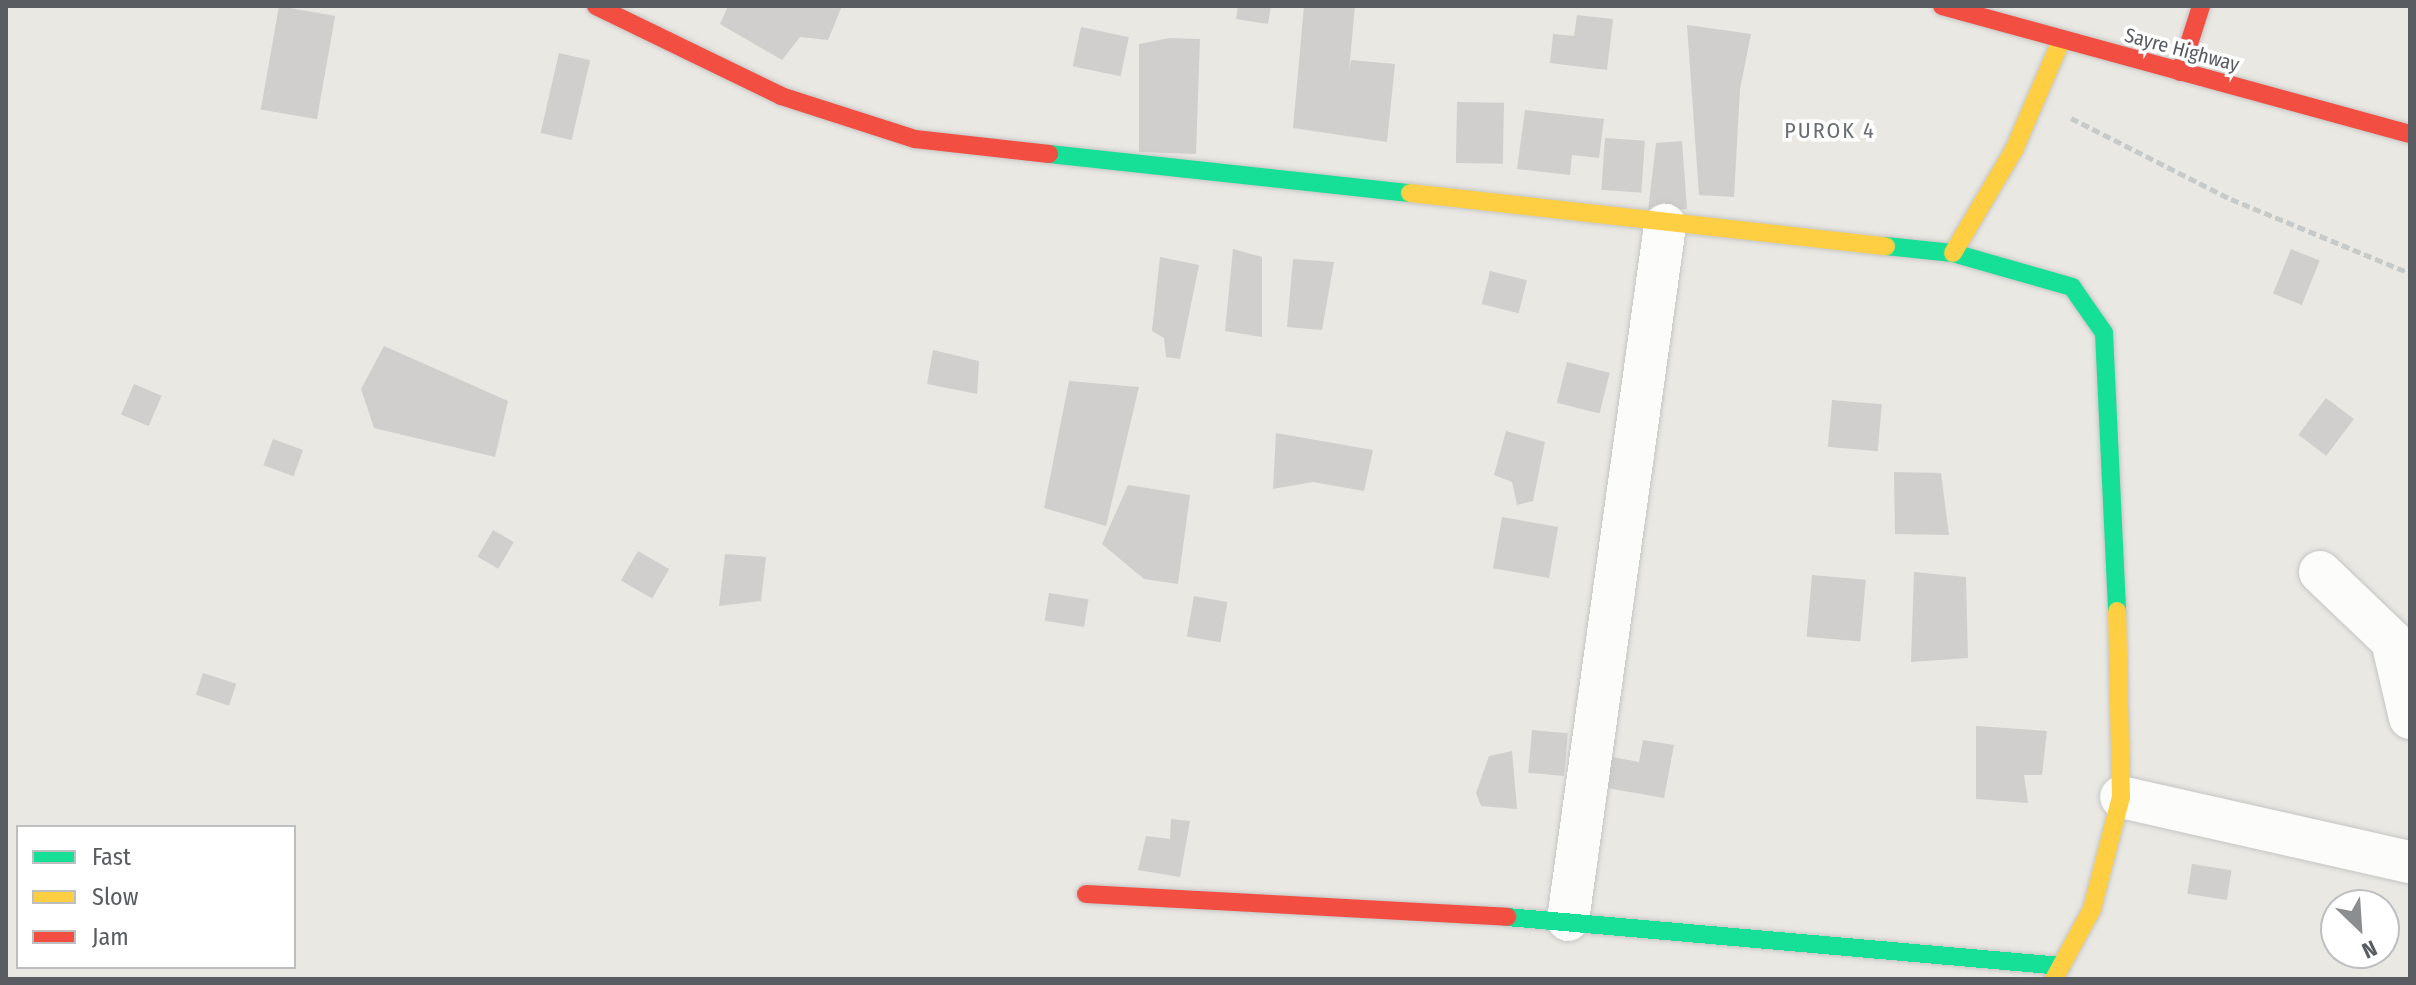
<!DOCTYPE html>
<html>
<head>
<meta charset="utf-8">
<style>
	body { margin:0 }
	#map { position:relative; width:2416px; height:985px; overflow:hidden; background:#e9e8e3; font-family:"Fira Sans Condensed",sans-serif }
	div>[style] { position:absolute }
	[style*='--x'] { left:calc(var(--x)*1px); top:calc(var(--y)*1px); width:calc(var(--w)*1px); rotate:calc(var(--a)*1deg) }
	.building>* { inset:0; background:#d0cfcd; transform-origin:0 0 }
	.path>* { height:5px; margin-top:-2.5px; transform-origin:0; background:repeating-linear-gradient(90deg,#c6cbc9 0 8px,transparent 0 12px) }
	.roads { filter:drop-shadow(0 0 2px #c5c5c4) drop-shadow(0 0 2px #c5c5c4) }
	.street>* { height:42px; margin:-21px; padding:0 21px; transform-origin:21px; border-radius:21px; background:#fcfcfb }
	.fast>* { height:18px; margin:-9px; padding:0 9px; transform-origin:9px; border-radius:9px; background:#16e098 }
	.slow>* { height:18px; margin:-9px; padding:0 9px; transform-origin:9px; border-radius:9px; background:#ffcf43 }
	.jam>* { height:18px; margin:-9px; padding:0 9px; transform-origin:9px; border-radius:9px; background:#f24e42 }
	span { translate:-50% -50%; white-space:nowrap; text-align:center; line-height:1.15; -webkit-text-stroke:7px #fff; paint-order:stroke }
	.street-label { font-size:20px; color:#595c61 }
	.neighbourhood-label { font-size:22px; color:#6a6e73; letter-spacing:2px }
	.frame { position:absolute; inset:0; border:8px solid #595c61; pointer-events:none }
	.legend { position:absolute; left:16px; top:825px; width:280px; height:144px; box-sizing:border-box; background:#fff; border:2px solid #bdbec0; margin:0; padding:10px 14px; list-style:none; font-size:24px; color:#595c61 }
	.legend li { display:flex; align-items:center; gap:16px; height:40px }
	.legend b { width:40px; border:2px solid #bdbec0 }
	.north { position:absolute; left:2320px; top:889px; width:80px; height:80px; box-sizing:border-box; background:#fff; border:2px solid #bdbec0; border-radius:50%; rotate:155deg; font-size:22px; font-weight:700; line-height:32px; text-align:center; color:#595c61 }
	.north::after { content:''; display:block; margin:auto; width:28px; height:36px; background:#8b8d8e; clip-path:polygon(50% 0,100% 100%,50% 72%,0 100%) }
</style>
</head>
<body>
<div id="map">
	<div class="building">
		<div style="left:279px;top:6px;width:57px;height:105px;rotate:10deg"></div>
		<div style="clip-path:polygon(728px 6px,842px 6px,828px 40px,800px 37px,782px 60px,720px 24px)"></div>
		<div style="clip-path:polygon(1238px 6px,1271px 6px,1268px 24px,1236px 19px)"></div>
		<div style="clip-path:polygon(1304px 6px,1355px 6px,1349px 71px,1351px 60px,1395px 64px,1387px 142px,1293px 128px)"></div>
		<div style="clip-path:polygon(1577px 15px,1613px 19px,1607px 70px,1550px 63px,1553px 34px,1574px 36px)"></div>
		<div style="clip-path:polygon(1687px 25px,1751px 34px,1740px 89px,1734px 197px,1699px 195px)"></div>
		<div style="left:1081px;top:27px;width:49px;height:40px;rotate:12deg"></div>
		<div style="clip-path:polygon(1169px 38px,1200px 39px,1196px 154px,1139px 152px,1139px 44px)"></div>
		<div style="left:559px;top:53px;width:32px;height:82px;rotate:13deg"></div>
		<div style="left:1457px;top:102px;width:47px;height:61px;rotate:1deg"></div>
		<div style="clip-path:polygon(1525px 110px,1604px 119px,1599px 158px,1572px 155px,1570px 175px,1517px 169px)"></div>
		<div style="left:1605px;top:138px;width:40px;height:52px;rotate:4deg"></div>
		<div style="clip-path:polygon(1682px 141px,1687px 209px,1648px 211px,1656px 143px)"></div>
		<div style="clip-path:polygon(1233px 249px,1262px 257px,1262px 337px,1225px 331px)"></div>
		<div style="left:2291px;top:249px;width:31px;height:48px;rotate:22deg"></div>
		<div style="clip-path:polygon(1160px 257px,1199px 265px,1180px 359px,1166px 357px,1164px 338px,1152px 331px)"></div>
		<div style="clip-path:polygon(1293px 259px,1334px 262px,1322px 330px,1287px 327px)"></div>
		<div style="left:1490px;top:271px;width:38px;height:34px;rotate:14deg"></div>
		<div style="clip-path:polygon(384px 346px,508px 401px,495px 457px,374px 428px,361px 389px)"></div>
		<div style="clip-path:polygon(933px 350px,979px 361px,977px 394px,927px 384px)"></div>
		<div style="left:1567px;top:362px;width:44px;height:42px;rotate:14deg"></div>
		<div style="clip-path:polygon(1069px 381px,1139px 387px,1106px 526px,1044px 508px)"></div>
		<div style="left:134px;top:384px;width:30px;height:33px;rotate:23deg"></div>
		<div style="left:2326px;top:398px;width:35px;height:46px;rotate:37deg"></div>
		<div style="left:1832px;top:400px;width:50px;height:47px;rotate:5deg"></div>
		<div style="clip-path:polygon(1506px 431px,1545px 442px,1533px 501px,1517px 505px,1512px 482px,1494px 475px)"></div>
		<div style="clip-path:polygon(1276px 433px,1373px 450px,1364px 491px,1313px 482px,1273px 489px)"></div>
		<div style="left:273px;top:439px;width:32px;height:28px;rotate:20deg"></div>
		<div style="clip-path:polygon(1894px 472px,1941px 473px,1949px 535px,1895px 534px)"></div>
		<div style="clip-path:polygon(1128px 485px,1190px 495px,1178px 584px,1144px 579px,1102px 544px)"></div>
		<div style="left:1502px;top:517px;width:57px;height:52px;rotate:10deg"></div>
		<div style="left:493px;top:530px;width:24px;height:31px;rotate:30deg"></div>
		<div style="left:638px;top:551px;width:36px;height:34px;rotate:30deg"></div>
		<div style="clip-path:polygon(725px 554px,766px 557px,761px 601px,719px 606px)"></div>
		<div style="clip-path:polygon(1914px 572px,1966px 577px,1968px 658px,1911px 662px)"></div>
		<div style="left:1812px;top:575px;width:54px;height:62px;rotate:5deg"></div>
		<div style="left:1049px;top:593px;width:40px;height:28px;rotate:9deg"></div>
		<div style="left:1194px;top:596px;width:34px;height:41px;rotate:10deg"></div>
		<div style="left:203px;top:673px;width:35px;height:23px;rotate:18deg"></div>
		<div style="clip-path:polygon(1976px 726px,2047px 731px,2042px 775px,2024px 775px,2028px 803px,1976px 799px)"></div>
		<div style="left:1532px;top:730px;width:36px;height:43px;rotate:5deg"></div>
		<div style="clip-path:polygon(1643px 740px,1674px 745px,1664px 798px,1607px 788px,1612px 757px,1639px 762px)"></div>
		<div style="clip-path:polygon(1512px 751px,1517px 809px,1481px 806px,1476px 793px,1489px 756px)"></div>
		<div style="clip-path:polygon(1171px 819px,1190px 821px,1180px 877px,1138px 870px,1146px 836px,1170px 839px)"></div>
		<div style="left:2192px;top:864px;width:40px;height:30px;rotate:9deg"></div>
	</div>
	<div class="path">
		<div style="--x:2071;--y:118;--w:179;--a:26.9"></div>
		<div style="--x:2231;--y:199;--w:194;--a:22.5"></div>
	</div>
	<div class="roads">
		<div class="street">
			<div style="--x:2320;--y:572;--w:100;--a:43.8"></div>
			<div style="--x:2392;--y:641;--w:79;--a:76.8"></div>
			<div style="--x:2121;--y:797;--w:296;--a:12.7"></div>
			<div style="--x:1568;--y:920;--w:702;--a:-82.05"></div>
		</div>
		<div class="fast">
			<div style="--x:1049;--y:154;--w:363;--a:6.2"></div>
			<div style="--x:1886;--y:246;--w:67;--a:6"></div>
			<div style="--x:1953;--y:253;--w:124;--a:15.9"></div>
			<div style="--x:2072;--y:287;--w:56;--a:55.2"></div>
			<div style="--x:2104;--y:333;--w:278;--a:87.3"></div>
			<div style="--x:1507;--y:917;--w:556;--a:5.05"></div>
		</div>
		<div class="slow">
			<div style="--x:1410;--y:193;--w:479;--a:6.4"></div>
			<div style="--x:1953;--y:253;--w:120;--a:-59.4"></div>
			<div style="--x:2014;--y:150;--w:119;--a:-66.7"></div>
			<div style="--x:2054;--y:979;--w:80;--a:-61.5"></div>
			<div style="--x:2092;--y:909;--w:116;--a:-75.5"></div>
			<div style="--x:2121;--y:797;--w:186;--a:-91.2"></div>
		</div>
		<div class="jam">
			<div style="--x:596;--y:6;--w:206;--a:25.9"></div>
			<div style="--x:781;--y:96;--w:141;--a:17.8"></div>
			<div style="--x:915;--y:139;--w:135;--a:6.4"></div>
			<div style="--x:1942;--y:6;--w:485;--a:15.3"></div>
			<div style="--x:2180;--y:72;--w:69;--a:-72.3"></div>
			<div style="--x:1086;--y:894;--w:422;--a:3.1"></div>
		</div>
	</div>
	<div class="street-label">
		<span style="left:2182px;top:50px;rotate:15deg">Sayre Highway</span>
	</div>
	<div class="neighbourhood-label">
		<span style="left:1830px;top:131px">PUROK 4</span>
	</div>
	<div class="frame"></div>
	<ul class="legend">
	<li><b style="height:10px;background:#16e098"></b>Fast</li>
	<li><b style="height:10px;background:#ffcf43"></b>Slow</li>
	<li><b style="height:10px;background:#f24e42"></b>Jam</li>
	</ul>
	<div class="north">N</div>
</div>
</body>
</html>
